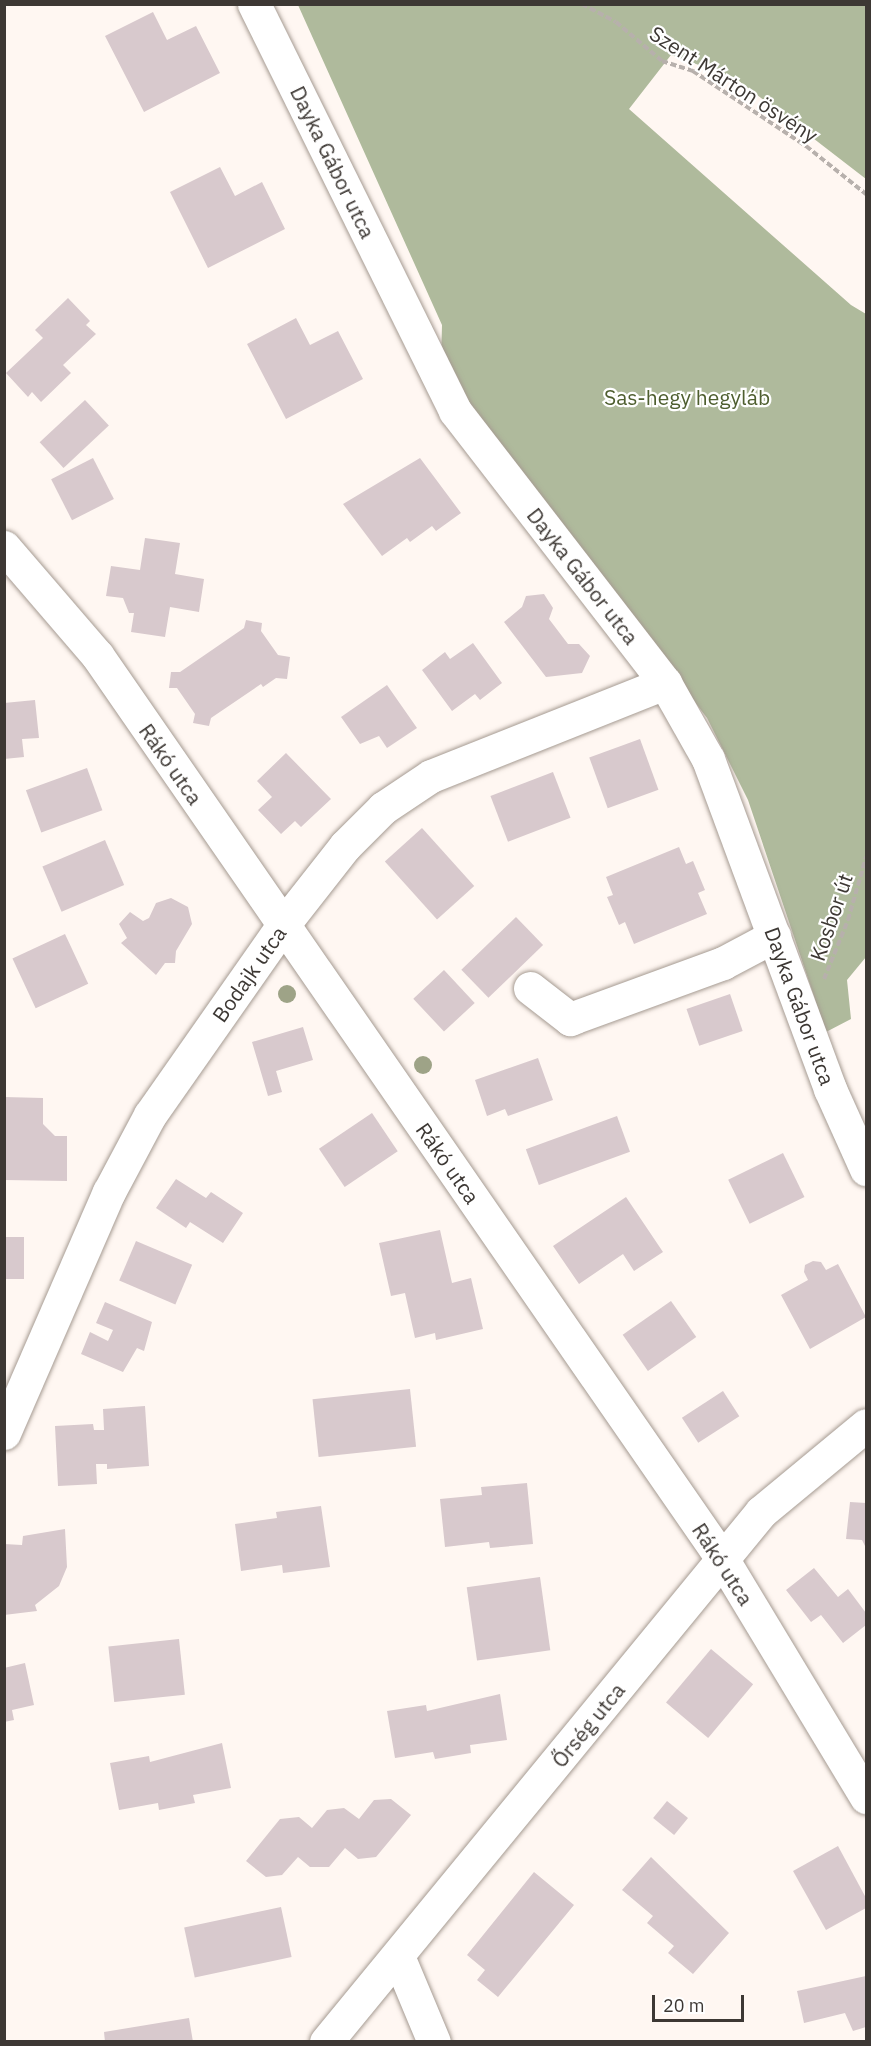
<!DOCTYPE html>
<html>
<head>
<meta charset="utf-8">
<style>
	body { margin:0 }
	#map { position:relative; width:871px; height:2046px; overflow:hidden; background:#fff7f2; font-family:"IBM Plex Sans",sans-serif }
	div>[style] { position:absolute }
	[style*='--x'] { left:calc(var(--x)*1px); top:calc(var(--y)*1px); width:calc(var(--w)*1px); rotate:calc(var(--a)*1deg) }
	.forest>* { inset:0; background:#afba9c }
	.building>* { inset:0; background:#d8c9cd; transform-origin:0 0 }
	.path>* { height:4px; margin-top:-2px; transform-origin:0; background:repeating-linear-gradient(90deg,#b7b0ac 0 6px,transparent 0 9px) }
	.roads { filter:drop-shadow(0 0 2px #a69b92) drop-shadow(0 0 2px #a69b92) }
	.minor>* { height:33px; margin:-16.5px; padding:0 16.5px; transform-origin:16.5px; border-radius:16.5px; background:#fff }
	.trees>* { width:18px; height:18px; margin:-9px; border-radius:50%; background:#9ea387 }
	span { translate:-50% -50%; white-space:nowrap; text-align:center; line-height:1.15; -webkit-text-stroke:4.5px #fff; paint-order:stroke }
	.street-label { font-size:21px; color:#3d3834 }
	.park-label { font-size:21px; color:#4e5e2f }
	.frame { position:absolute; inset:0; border:6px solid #3d3834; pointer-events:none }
	.scale { position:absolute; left:652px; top:1995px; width:92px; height:27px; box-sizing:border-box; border:3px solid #3d3834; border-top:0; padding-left:8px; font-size:18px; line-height:21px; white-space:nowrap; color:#3d3834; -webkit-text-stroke:4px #fff; paint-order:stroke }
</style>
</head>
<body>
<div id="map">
	<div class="forest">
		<div style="clip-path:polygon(298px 5px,866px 5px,866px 179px,735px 78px,671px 55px,629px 109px,851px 305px,866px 314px,866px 957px,847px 980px,851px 1019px,826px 1032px,748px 800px,707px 718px,458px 390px,441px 362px,442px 325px)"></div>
	</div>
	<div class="building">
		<div style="clip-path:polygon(153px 12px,167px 40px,196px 26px,220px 73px,144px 112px,105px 36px)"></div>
		<div style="clip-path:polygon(220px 167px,235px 196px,262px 182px,285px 229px,208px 268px,170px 192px)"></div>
		<div style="clip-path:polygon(68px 298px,90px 321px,86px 325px,96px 334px,63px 365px,71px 373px,41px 402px,32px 392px,28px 397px,6px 373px,43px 338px,35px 330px)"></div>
		<div style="clip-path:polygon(296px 318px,310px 345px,338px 331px,363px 379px,286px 419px,247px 344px)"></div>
		<div style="left:85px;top:400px;width:35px;height:62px;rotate:47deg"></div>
		<div style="left:93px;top:458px;width:46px;height:47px;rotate:63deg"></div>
		<div style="clip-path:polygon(420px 458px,461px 513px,436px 531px,432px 526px,410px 542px,407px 538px,382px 556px,343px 504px)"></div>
		<div style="clip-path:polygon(145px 538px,180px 543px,175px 574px,204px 579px,199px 612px,170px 607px,165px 637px,131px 632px,134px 613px,129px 613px,123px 598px,106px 596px,111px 566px,140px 570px)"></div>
		<div style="clip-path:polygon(544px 594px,553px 608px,549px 619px,568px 644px,579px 644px,590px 656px,582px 673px,546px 677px,504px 622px,522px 607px,526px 596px)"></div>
		<div style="clip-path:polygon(246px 620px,262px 623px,261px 631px,278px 655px,290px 657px,287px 679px,276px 678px,263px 687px,261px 684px,211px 718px,209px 726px,193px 723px,195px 714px,177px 688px,169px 688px,171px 672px,180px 672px,244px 628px)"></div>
		<div style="clip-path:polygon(473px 643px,502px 683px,480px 700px,475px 694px,452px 711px,422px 670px,445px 652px,450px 659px)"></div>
		<div style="clip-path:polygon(387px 685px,417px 728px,387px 748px,379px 736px,360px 744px,341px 717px)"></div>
		<div style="clip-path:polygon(35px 700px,39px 738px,22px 739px,24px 757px,4px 759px,4px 703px)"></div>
		<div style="left:640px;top:739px;width:54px;height:54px;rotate:70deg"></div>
		<div style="clip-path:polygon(286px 753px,331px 799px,301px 827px,295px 821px,281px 834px,258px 810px,272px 797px,257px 781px)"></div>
		<div style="left:87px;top:768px;width:45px;height:65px;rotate:70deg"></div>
		<div style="left:553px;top:772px;width:49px;height:67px;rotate:69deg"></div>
		<div style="left:422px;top:828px;width:78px;height:50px;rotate:48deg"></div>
		<div style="left:105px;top:840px;width:49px;height:68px;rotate:67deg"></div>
		<div style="clip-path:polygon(679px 847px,686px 864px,693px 861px,705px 890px,698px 893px,707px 914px,634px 944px,625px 922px,619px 925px,607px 897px,613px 895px,606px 877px)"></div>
		<div style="clip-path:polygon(171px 898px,188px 907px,192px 924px,176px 951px,175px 963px,165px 963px,156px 975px,121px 943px,127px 938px,119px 924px,130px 912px,143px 921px,149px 918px,156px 903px)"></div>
		<div style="left:516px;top:917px;width:39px;height:76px;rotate:46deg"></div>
		<div style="left:65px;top:934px;width:55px;height:58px;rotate:65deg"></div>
		<div style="left:444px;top:970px;width:45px;height:42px;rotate:47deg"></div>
		<div style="left:730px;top:994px;width:39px;height:46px;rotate:71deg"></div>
		<div style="clip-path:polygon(303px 1027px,313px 1060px,276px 1071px,282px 1092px,268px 1096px,252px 1042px)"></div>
		<div style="clip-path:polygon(538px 1058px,553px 1100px,508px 1116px,505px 1109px,487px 1116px,475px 1080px)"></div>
		<div style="clip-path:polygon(4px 1097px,43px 1098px,43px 1124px,55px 1136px,67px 1136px,67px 1181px,4px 1180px)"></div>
		<div style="left:372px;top:1113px;width:46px;height:64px;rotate:56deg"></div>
		<div style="left:617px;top:1116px;width:38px;height:97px;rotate:70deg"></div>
		<div style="left:783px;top:1153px;width:49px;height:61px;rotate:64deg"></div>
		<div style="clip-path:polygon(176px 1179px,206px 1198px,211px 1192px,243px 1213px,223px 1243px,190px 1222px,186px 1228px,156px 1208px)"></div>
		<div style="clip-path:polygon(626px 1197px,663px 1252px,634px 1271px,623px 1254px,579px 1284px,553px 1246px)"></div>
		<div style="clip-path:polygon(440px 1230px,452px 1283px,471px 1278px,483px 1329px,436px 1340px,435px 1333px,415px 1338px,405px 1293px,391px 1296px,379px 1243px)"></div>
		<div style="left:4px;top:1237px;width:20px;height:42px"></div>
		<div style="left:136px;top:1241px;width:61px;height:43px;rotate:23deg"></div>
		<div style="clip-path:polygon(813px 1261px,821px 1262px,826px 1270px,838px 1264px,866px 1317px,810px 1349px,781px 1295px,808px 1280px,804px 1272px,805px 1265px)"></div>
		<div style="left:671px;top:1301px;width:44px;height:59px;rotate:55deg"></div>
		<div style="clip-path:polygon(105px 1302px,152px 1322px,144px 1351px,137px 1348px,123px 1372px,81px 1354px,90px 1332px,108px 1341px,113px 1330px,96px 1323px)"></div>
		<div style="left:410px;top:1389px;width:58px;height:98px;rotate:84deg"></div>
		<div style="left:723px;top:1391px;width:30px;height:49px;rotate:57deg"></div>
		<div style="clip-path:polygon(145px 1406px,149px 1466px,107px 1469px,107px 1464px,96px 1464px,97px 1484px,58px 1486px,55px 1426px,93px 1424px,94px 1430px,104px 1430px,103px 1409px)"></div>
		<div style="clip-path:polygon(527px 1483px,533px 1544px,490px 1548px,489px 1542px,445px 1547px,440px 1499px,482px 1495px,481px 1487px)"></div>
		<div style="clip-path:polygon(850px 1502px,866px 1503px,866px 1548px,862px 1540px,846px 1539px)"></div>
		<div style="clip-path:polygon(321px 1506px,330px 1567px,283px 1573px,282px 1565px,241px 1571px,235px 1524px,277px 1518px,276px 1512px)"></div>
		<div style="clip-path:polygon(65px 1529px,67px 1567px,59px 1586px,35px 1605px,37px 1611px,4px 1615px,4px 1544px,22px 1545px,23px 1536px)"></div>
		<div style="clip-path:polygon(814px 1568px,838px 1597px,848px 1589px,866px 1613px,866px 1625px,843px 1643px,821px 1615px,811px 1622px,786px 1590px)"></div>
		<div style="left:540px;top:1577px;width:74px;height:74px;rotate:82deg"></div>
		<div style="left:179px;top:1639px;width:56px;height:71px;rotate:84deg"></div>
		<div style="left:711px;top:1649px;width:55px;height:70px;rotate:40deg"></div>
		<div style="clip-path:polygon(25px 1663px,34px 1705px,12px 1710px,14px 1720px,4px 1722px,4px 1668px)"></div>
		<div style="clip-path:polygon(500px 1694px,507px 1740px,470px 1745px,471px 1753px,435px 1759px,433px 1752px,395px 1758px,387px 1711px,426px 1705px,427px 1711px)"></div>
		<div style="clip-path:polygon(222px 1743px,231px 1788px,193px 1795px,195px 1803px,159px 1810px,158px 1803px,119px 1810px,110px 1763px,149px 1756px,150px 1762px)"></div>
		<div style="clip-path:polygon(391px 1799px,411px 1815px,376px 1857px,358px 1859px,345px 1848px,329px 1867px,310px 1867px,298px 1857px,282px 1875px,266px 1877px,246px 1861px,280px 1819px,299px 1817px,312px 1828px,327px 1810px,344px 1808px,359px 1819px,374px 1800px)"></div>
		<div style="left:667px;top:1801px;width:27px;height:22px;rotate:39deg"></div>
		<div style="clip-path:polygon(838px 1846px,866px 1898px,866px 1908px,826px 1930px,793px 1871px)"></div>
		<div style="clip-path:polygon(651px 1857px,729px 1933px,693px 1974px,668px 1953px,674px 1946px,647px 1923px,653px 1916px,622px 1890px)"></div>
		<div style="clip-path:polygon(534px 1872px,574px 1905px,498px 1997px,477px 1980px,485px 1970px,467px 1955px)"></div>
		<div style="left:281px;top:1907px;width:51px;height:99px;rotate:78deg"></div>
		<div style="clip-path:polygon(866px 1976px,866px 2027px,853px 2031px,845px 2013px,804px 2023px,797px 1991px)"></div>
		<div style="clip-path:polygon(189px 2018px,193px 2042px,105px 2042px,104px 2032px)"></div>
	</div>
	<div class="path">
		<div style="--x:582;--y:4;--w:38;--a:28"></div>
		<div style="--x:616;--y:22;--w:60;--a:40.3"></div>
		<div style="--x:662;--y:61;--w:33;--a:18"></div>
		<div style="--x:693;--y:71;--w:136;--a:33.6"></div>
		<div style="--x:806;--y:146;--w:77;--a:38.7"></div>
		<div style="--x:824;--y:979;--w:64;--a:-67.9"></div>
		<div style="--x:848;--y:920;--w:66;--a:-74.1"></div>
	</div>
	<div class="roads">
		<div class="minor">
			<div style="--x:254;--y:4;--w:454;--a:63.7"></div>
			<div style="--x:455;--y:411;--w:344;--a:52.3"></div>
			<div style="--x:665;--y:683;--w:87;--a:60.5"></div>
			<div style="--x:708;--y:759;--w:352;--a:69.7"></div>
			<div style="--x:830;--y:1089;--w:88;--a:65.8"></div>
			<div style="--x:4;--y:547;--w:143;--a:49.3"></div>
			<div style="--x:97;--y:655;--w:1100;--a:55.33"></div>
			<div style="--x:723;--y:1560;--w:277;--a:58.9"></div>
			<div style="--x:530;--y:988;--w:51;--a:37.8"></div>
			<div style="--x:570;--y:1019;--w:163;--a:-20.1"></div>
			<div style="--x:723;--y:963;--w:58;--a:-27.9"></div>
			<div style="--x:4;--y:1433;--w:263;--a:-66.5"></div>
			<div style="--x:109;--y:1192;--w:87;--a:-62"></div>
			<div style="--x:150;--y:1115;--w:232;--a:-55"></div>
			<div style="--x:283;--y:925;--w:100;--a:-51.9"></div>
			<div style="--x:345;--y:846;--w:54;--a:-45"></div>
			<div style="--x:383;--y:808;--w:58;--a:-33.7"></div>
			<div style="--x:431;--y:776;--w:252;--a:-21.7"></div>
			<div style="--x:398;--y:1956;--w:93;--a:67.3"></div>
			<div style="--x:326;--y:2042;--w:686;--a:-50.62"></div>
			<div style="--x:761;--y:1512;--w:136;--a:-39.6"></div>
		</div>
	</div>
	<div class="trees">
		<div style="left:287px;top:994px"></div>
		<div style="left:423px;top:1065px"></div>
	</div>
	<div class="street-label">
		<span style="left:734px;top:84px;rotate:33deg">Szent Márton ösvény</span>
		<span style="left:333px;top:162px;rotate:64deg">Dayka Gábor utca</span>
		<span style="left:583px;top:576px;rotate:52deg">Dayka Gábor utca</span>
		<span style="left:171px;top:764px;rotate:55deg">Rákó utca</span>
		<span style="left:831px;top:917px;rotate:-71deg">Kosbor út</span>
		<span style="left:249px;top:974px;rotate:-55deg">Bodajk utca</span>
		<span style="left:800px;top:1006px;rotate:70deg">Dayka Gábor utca</span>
		<span style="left:448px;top:1163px;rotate:55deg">Rákó utca</span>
		<span style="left:723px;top:1564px;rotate:57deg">Rákó utca</span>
		<span style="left:588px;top:1725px;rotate:-51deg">Őrség utca</span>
	</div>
	<div class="park-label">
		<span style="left:687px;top:397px">Sas-hegy hegyláb</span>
	</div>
	<div class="frame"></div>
	<div class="scale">20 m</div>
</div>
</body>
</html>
